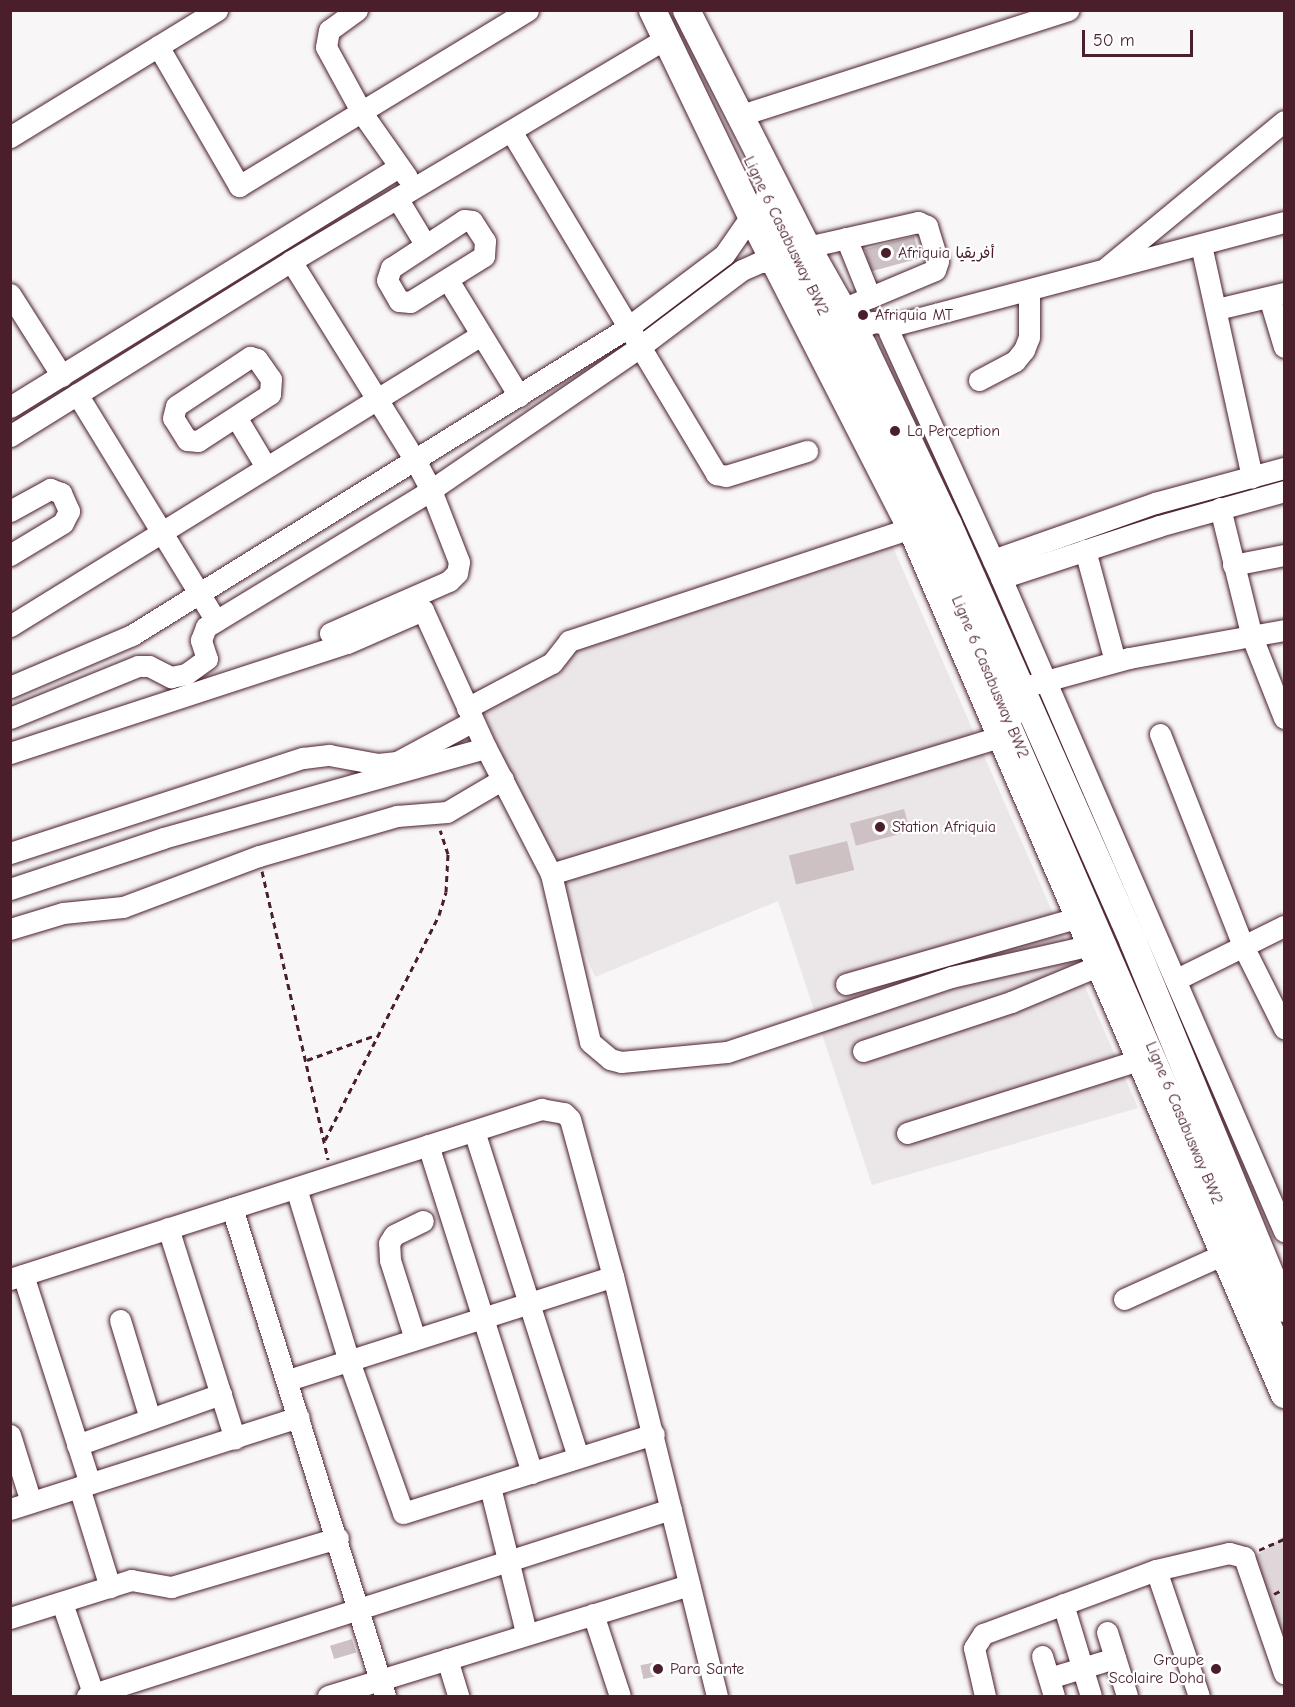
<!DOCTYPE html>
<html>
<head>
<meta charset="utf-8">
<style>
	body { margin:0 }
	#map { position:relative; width:1295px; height:1707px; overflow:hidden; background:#f8f6f7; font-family:"Comic Neue","Playpen Sans Arabic",sans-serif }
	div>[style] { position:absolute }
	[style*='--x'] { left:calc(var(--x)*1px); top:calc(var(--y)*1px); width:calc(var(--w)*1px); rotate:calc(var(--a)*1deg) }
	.built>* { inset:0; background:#ebe6e8 }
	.green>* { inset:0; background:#ded6d9 }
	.building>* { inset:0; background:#cdc1c4; transform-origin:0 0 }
	.path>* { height:3px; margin-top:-1.5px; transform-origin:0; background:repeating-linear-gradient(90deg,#4a1f2b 0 6px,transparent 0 10.5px) }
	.roads { filter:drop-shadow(0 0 2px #4a1f2b) drop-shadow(0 0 2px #4a1f2b) }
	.minor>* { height:21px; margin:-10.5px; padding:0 10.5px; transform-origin:10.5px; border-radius:10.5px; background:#fff }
	.major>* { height:27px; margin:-13.5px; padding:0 13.5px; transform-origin:13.5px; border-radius:13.5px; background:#fff }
	.dots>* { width:16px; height:16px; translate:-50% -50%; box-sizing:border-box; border:3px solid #fff; border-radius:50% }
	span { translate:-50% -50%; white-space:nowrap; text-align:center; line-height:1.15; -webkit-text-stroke:4.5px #fff; paint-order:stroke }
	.street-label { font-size:16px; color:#4a1f2b }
	.poi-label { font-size:16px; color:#4a1f2b }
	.left { translate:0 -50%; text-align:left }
	.right { translate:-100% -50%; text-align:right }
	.frame { position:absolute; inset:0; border:12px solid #4a1f2b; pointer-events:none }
	.scale { position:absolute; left:1082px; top:30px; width:111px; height:27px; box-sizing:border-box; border:3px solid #4a1f2b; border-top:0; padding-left:8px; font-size:18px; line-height:21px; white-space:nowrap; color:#4a1f2b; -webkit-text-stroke:4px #fff; paint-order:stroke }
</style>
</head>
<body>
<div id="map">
	<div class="built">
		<div style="clip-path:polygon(885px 529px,1138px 1108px,872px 1185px,778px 901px,595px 977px,474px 690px)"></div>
	</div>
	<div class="green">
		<div style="clip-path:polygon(1284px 1536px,1284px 1660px,1250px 1560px)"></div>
	</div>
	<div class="building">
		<div style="left:914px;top:236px;width:23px;height:51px;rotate:75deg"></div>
		<div style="left:904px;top:809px;width:23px;height:56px;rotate:75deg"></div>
		<div style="left:847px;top:841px;width:30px;height:60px;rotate:76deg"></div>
		<div style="left:352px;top:1639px;width:14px;height:23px;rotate:73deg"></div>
		<div style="left:661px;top:1661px;width:14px;height:21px;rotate:78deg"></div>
	</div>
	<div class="path">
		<div style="--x:262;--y:871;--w:296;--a:77.1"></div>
		<div style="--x:307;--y:1060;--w:73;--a:-19.9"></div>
		<div style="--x:325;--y:1140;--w:252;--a:-63.1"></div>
		<div style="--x:439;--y:915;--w:24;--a:-73"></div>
		<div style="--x:446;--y:892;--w:38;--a:-87"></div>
		<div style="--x:448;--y:854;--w:25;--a:-108"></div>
		<div style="--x:1259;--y:1550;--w:27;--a:-24"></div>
		<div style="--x:1274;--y:1594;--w:11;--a:-27"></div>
	</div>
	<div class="roads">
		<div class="minor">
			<div style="--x:357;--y:10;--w:34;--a:144"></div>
			<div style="--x:329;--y:30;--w:17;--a:100"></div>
			<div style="--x:326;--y:47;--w:75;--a:61.4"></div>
			<div style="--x:362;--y:113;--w:78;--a:54.9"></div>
			<div style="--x:158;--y:46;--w:162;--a:59.9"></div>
			<div style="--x:239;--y:186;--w:338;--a:-31.3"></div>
			<div style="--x:738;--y:116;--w:347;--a:-17.8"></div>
			<div style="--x:511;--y:131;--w:400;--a:59.1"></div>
			<div style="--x:716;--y:474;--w:10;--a:11"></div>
			<div style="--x:726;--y:476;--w:85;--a:-17.2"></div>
			<div style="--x:10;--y:137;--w:243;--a:-31.5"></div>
			<div style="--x:766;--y:195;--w:271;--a:63.7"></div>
			<div style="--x:886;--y:438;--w:109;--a:66.7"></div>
			<div style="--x:397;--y:198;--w:54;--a:58.7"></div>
			<div style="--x:464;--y:220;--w:8;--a:7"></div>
			<div style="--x:472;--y:221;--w:24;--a:57"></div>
			<div style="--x:485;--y:241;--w:15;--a:94"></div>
			<div style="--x:484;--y:256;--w:87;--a:148.1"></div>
			<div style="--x:410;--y:302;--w:11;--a:-175"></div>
			<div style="--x:399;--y:301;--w:24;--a:-120"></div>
			<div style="--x:387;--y:280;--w:13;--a:-72"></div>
			<div style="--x:391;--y:268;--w:87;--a:-33.3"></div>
			<div style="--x:846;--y:238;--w:64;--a:67.9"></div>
			<div style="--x:1201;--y:245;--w:238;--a:77.6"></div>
			<div style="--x:807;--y:247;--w:114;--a:-12.7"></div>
			<div style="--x:918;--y:222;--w:10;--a:24"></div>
			<div style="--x:927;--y:226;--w:37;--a:73"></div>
			<div style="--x:938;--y:261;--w:9;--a:108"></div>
			<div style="--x:935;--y:270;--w:101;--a:157.2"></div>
			<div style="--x:291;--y:261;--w:234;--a:58.1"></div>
			<div style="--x:415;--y:460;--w:34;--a:62"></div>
			<div style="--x:431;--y:490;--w:77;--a:68.7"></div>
			<div style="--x:459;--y:562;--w:11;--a:100"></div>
			<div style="--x:457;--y:573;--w:11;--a:135"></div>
			<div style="--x:449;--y:581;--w:130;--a:156.4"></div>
			<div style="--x:1107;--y:267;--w:229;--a:-39.5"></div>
			<div style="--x:448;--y:280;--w:136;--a:58.5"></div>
			<div style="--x:10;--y:294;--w:97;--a:57.6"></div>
			<div style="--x:1269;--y:297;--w:52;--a:73.3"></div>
			<div style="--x:1217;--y:309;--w:69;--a:-13.4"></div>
			<div style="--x:889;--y:332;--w:270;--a:65.5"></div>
			<div style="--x:1001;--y:578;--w:712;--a:66.57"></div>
			<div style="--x:840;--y:337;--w:37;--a:-24"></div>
			<div style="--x:874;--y:322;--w:20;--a:9"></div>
			<div style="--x:894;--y:325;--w:403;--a:-14.8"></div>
			<div style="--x:250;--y:357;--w:7;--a:16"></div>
			<div style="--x:257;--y:359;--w:24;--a:55"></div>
			<div style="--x:271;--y:379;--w:15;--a:94"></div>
			<div style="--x:270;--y:394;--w:86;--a:146.9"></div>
			<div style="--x:198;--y:441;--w:11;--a:-175"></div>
			<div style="--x:187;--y:440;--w:26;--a:-122"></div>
			<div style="--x:173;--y:418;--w:12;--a:-76"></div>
			<div style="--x:176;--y:406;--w:89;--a:-33.5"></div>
			<div style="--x:979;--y:380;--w:41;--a:-27.8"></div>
			<div style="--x:1015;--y:361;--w:14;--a:-51"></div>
			<div style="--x:1024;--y:350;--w:14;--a:-69"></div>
			<div style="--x:1029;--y:337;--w:47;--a:-90"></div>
			<div style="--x:77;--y:394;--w:266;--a:58.5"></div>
			<div style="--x:10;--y:407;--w:457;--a:-31.7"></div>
			<div style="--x:236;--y:417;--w:58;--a:59"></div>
			<div style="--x:10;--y:436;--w:331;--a:-31.9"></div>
			<div style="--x:291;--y:261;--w:435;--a:-30.7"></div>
			<div style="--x:1220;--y:508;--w:133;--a:76.1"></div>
			<div style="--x:1252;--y:637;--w:87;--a:68.4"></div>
			<div style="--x:10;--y:511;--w:46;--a:-28.8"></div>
			<div style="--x:50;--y:489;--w:12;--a:20"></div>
			<div style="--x:61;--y:493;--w:20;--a:66"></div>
			<div style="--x:69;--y:511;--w:13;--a:117"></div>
			<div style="--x:63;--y:523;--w:62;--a:148.9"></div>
			<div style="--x:929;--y:524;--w:209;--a:66.3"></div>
			<div style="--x:1085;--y:550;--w:115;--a:74.9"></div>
			<div style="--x:993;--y:560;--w:172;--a:-19.4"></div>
			<div style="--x:1155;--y:503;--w:134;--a:-15.2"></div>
			<div style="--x:1233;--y:565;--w:52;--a:-11.1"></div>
			<div style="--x:1001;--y:578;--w:166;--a:-18.2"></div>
			<div style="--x:1159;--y:526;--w:130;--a:-15.6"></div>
			<div style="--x:10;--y:626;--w:554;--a:-31.71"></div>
			<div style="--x:1031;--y:685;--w:102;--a:-15.4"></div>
			<div style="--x:1129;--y:658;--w:158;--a:-10.2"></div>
			<div style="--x:10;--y:687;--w:133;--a:-23.1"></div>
			<div style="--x:132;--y:635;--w:582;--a:-31.81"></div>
			<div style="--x:627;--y:328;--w:121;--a:-37"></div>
			<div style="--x:724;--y:255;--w:47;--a:-55.3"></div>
			<div style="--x:1001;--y:704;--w:711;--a:66.54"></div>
			<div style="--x:467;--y:708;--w:96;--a:-27.9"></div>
			<div style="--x:552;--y:663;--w:28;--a:-52"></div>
			<div style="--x:569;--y:641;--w:360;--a:-18.3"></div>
			<div style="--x:10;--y:718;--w:138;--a:-22.1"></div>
			<div style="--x:138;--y:666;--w:11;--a:0"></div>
			<div style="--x:149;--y:666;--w:25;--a:27"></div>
			<div style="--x:171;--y:677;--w:15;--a:-11"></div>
			<div style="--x:186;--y:674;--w:26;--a:-36"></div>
			<div style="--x:207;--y:659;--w:20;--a:-108"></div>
			<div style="--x:201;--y:640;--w:14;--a:-69"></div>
			<div style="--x:206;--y:627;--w:263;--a:-31.3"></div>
			<div style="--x:431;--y:490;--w:255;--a:-34.4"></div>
			<div style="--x:641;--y:346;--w:126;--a:-37"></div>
			<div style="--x:742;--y:270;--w:20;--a:-24"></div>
			<div style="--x:760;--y:262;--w:15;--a:0"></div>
			<div style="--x:1160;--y:734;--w:228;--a:68.6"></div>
			<div style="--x:1243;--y:946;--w:92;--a:63.4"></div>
			<div style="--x:10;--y:753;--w:354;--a:-18.1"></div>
			<div style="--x:347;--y:643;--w:83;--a:-23.5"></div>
			<div style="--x:423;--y:610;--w:152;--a:65.5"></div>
			<div style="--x:486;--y:748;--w:142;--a:62.7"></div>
			<div style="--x:551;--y:874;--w:172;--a:76.9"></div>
			<div style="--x:590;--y:1042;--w:26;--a:40"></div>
			<div style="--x:610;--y:1059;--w:11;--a:15"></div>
			<div style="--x:621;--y:1062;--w:106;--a:-5.4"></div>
			<div style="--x:727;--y:1052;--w:236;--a:-18.5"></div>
			<div style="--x:951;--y:977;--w:145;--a:-12.8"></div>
			<div style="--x:10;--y:853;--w:308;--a:-18"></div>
			<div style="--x:303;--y:758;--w:26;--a:-7"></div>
			<div style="--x:329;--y:755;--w:50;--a:10.4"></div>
			<div style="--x:378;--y:764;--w:19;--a:-6"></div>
			<div style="--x:397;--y:762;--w:86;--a:-28.3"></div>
			<div style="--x:551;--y:874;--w:473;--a:-17"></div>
			<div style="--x:10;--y:889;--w:161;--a:-18.4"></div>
			<div style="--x:163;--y:838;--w:335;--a:-15.6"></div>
			<div style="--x:10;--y:929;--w:55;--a:-16.8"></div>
			<div style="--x:63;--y:913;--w:60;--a:-5.7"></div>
			<div style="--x:123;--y:907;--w:145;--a:-20.6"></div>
			<div style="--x:259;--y:856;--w:144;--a:-16.2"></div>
			<div style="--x:397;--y:816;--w:50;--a:-4.6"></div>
			<div style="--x:447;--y:812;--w:65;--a:-30.5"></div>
			<div style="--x:1177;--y:979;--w:119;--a:-26.4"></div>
			<div style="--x:846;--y:984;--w:243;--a:-16"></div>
			<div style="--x:863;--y:1051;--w:156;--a:-18.3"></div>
			<div style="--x:1011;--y:1002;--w:96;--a:-22.6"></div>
			<div style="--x:474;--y:1131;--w:342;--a:72.3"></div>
			<div style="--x:907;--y:1133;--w:243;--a:-17.5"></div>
			<div style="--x:428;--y:1145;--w:344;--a:72.4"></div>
			<div style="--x:296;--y:1188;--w:181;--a:73"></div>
			<div style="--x:349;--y:1361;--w:161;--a:70.4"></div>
			<div style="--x:403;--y:1513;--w:263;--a:-17.5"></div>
			<div style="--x:232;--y:1208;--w:511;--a:72.59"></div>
			<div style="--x:168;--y:1228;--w:221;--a:72.4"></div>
			<div style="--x:23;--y:1275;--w:219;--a:72.2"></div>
			<div style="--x:10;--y:1279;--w:558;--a:-17.75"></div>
			<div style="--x:541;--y:1109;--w:23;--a:10"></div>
			<div style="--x:564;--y:1113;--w:8;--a:45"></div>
			<div style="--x:570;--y:1119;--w:163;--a:74.7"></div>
			<div style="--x:613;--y:1276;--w:433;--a:76.1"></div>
			<div style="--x:1124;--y:1299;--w:110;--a:-24.2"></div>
			<div style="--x:120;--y:1320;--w:103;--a:73.1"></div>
			<div style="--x:415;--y:1339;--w:83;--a:-107.6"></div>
			<div style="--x:390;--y:1260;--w:17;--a:-93"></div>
			<div style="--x:389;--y:1243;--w:9;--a:-58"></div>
			<div style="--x:394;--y:1235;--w:32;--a:-26"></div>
			<div style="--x:288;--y:1380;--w:341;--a:-17.7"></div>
			<div style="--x:10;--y:1435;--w:70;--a:72.6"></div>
			<div style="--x:77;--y:1445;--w:153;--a:-19.5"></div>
			<div style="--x:79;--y:1487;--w:105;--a:72.8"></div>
			<div style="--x:490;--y:1487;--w:150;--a:76.1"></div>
			<div style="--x:10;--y:1509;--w:303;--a:-17.7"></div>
			<div style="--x:1156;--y:1570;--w:133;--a:71.2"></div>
			<div style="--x:62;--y:1603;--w:98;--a:71"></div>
			<div style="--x:1063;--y:1604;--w:96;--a:73.1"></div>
			<div style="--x:593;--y:1614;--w:86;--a:71.8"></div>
			<div style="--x:10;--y:1618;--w:127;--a:-17.4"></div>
			<div style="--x:131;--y:1580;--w:41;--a:9.9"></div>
			<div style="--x:171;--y:1587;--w:174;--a:-16.4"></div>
			<div style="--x:1107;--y:1632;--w:67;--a:72.6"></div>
			<div style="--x:1042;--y:1656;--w:42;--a:73.3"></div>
			<div style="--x:447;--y:1659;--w:39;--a:73"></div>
			<div style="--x:1049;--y:1678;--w:69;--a:-16.9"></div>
			<div style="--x:87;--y:1696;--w:613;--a:-17.76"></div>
			<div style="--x:328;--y:1696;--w:378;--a:-17.1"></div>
			<div style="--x:985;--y:1696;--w:49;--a:-102.9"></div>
			<div style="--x:974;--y:1648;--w:17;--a:-57"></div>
			<div style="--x:983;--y:1634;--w:184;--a:-20.3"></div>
			<div style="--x:1156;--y:1570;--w:75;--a:-13.1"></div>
			<div style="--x:1229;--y:1553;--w:16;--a:15"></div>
			<div style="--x:1244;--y:1557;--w:123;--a:71"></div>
		</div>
		<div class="major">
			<div style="--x:652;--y:10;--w:229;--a:64.3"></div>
			<div style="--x:751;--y:216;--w:351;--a:62.9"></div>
			<div style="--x:911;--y:528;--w:943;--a:66.7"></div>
			<div style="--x:686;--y:10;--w:266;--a:63"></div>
			<div style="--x:807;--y:247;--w:114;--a:60.5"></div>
			<div style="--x:863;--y:346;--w:197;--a:64.5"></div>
			<div style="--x:948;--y:524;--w:457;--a:66.1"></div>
			<div style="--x:1133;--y:942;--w:396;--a:67.6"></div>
		</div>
	</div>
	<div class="dots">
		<div style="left:886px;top:253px;background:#4a1f2b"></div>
		<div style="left:863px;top:315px;background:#4a1f2b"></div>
		<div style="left:895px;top:431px;background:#4a1f2b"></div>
		<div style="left:880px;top:827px;background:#4a1f2b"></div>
		<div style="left:658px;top:1669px;background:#4a1f2b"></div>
		<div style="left:1216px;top:1669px;background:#4a1f2b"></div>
	</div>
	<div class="street-label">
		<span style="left:786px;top:236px;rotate:64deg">Ligne 6 Casabusway BW2</span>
		<span style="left:990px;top:677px;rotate:67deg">Ligne 6 Casabusway BW2</span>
		<span style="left:1184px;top:1123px;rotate:67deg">Ligne 6 Casabusway BW2</span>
	</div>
	<div class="poi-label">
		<span class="left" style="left:898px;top:253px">Afriquia أفريقيا</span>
		<span class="left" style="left:875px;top:315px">Afriquia MT</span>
		<span class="left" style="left:907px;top:431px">La Perception</span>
		<span class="left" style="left:892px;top:827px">Station Afriquia</span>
		<span class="right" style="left:1204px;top:1669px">Groupe<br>Scolaire Doha</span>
		<span class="left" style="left:670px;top:1669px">Para Sante</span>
	</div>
	<div class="frame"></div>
	<div class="scale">50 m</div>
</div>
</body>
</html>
